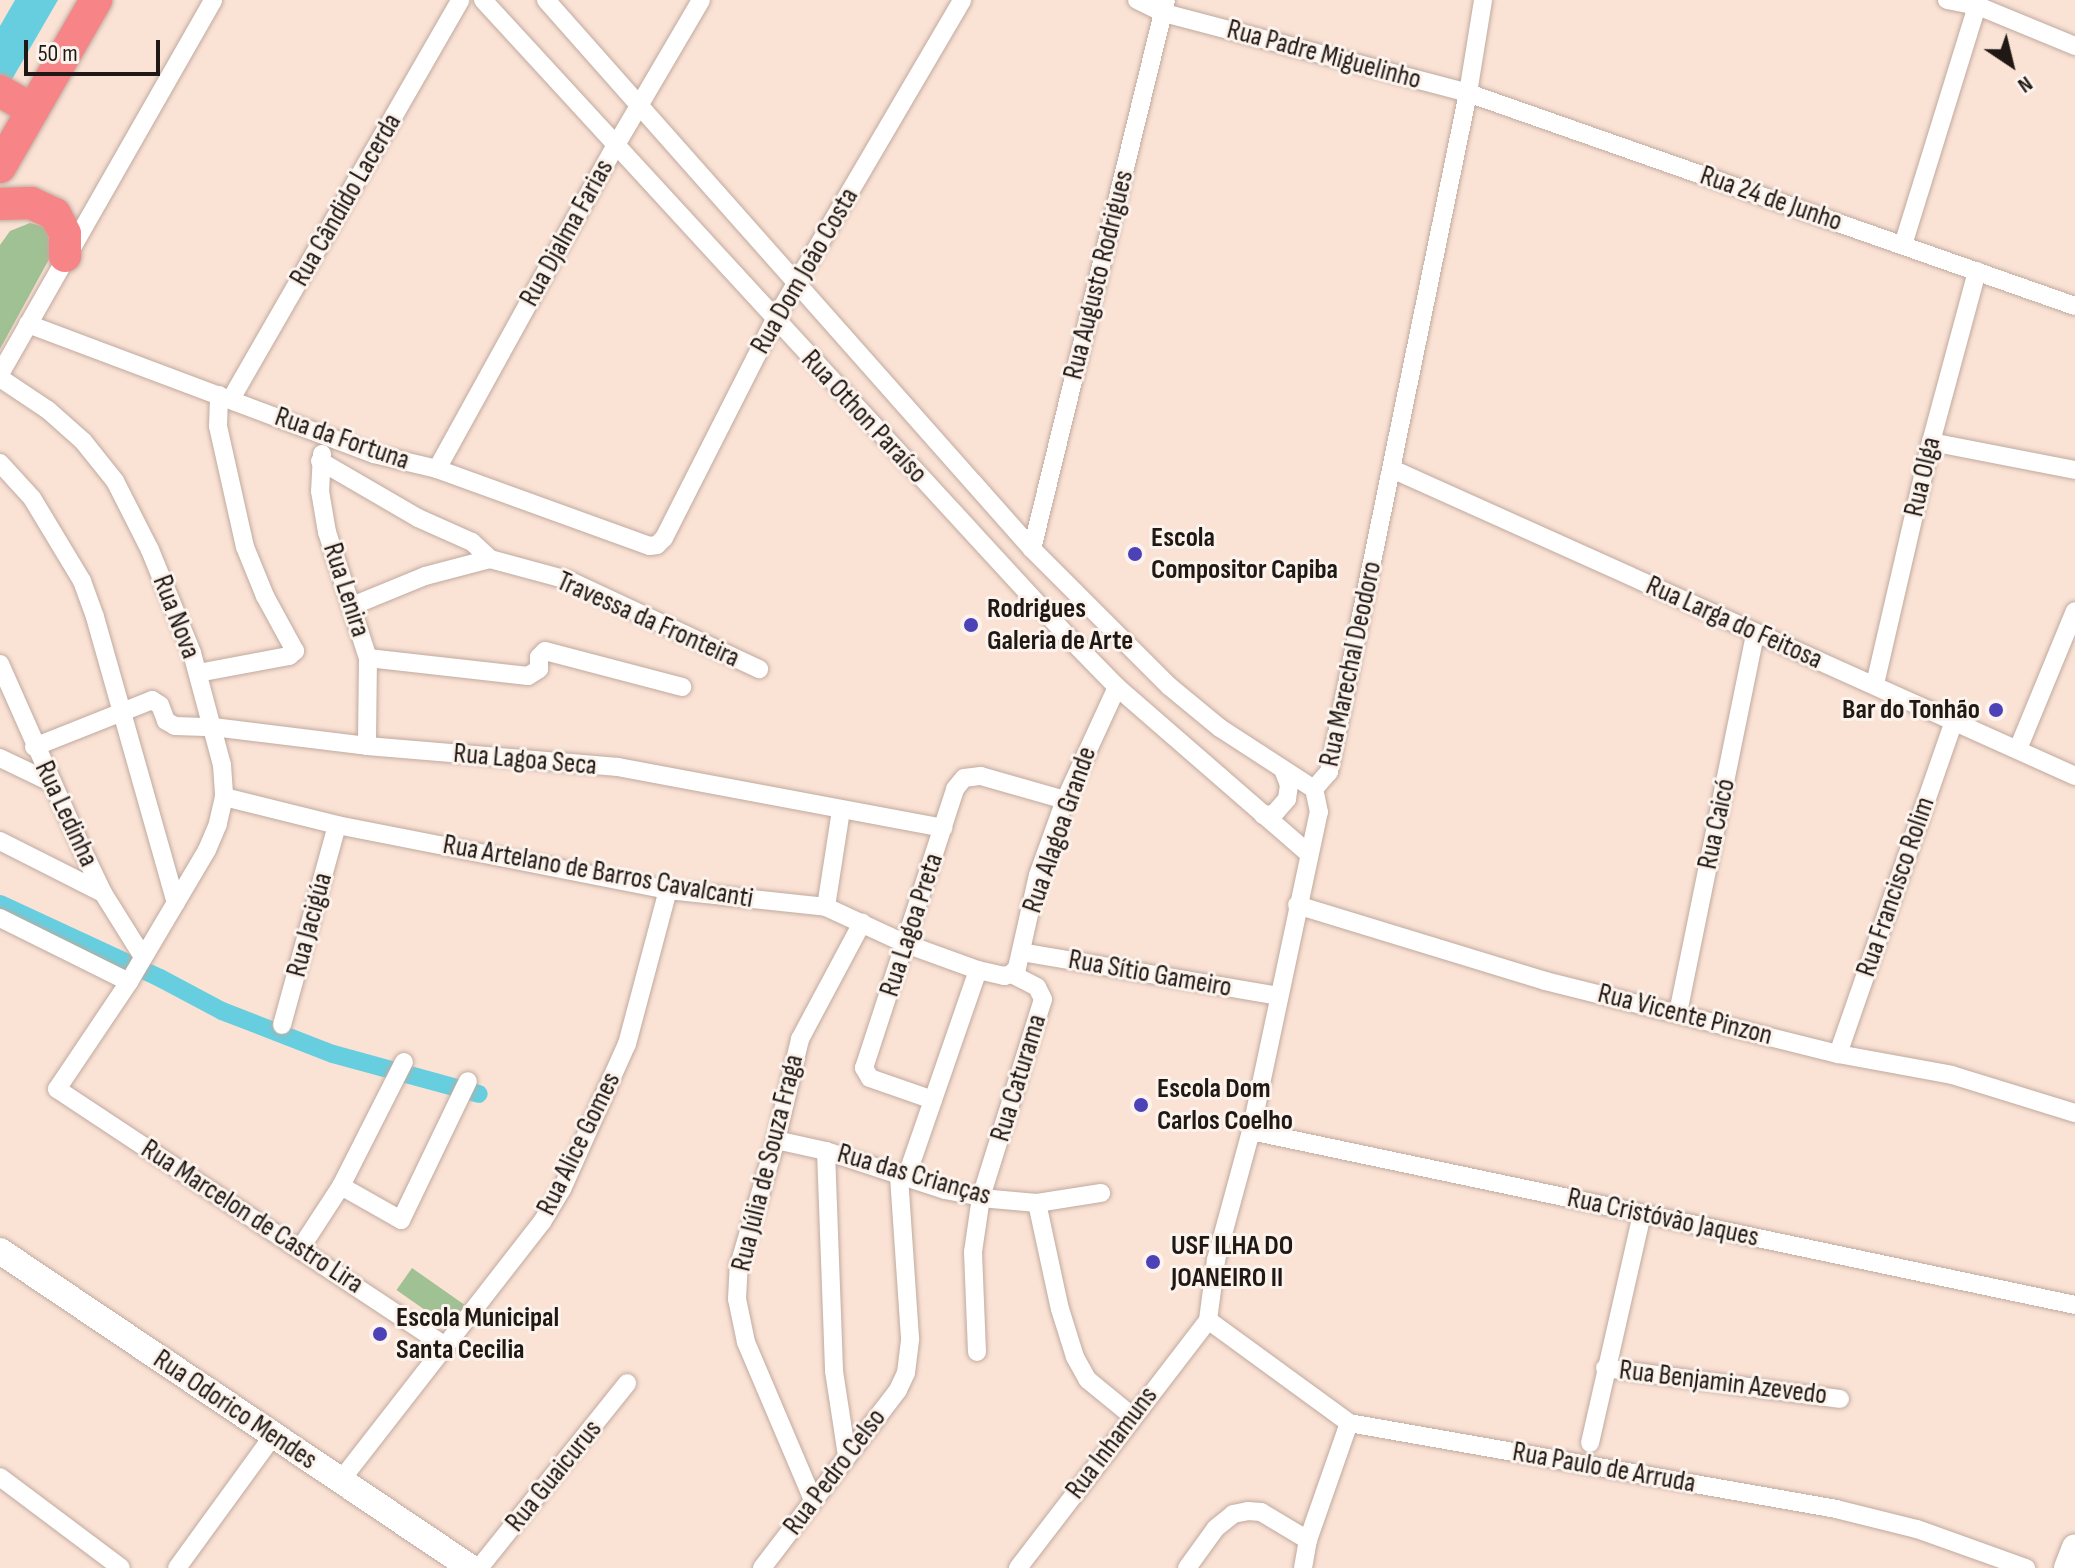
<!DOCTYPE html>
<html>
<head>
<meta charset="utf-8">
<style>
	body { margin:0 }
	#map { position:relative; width:2075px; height:1568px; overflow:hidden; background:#fae2d5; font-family:"Sofia Sans Condensed",sans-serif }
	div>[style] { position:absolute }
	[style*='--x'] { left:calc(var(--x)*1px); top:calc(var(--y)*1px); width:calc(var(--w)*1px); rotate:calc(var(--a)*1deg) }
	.green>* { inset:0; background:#a0c193; transform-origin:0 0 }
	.water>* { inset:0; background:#67cedf }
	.canal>* { height:18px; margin:-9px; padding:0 9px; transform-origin:9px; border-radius:9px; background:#67cedf }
	.roads { filter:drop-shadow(0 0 2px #c0aa9e) drop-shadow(0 0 2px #c0aa9e) }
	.street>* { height:18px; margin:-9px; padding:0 9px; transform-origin:9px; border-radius:9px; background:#fff }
	.secondary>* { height:26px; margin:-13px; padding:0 13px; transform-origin:13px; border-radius:13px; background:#fff }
	.highway>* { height:32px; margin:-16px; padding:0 16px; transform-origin:16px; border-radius:16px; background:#f78486 }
	.dots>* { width:22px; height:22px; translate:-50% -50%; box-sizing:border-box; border:4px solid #fcf3ed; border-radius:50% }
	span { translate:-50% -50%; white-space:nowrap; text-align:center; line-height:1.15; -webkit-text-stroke:6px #fcf3ed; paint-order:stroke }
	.street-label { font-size:28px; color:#201814 }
	.poi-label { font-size:28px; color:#201814; font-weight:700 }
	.left { translate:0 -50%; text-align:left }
	.right { translate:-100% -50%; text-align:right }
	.north { position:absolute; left:1971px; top:24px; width:80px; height:80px; -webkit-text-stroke:6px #fcf3ed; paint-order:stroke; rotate:145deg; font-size:22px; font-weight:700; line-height:32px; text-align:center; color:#201814 }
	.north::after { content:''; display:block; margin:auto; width:28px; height:36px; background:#201814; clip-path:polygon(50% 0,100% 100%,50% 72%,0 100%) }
	.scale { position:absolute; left:24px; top:40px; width:136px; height:36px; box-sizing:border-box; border:4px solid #201814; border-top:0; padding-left:10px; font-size:24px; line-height:28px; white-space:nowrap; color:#201814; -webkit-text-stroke:6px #fcf3ed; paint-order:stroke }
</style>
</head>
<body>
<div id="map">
	<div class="green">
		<div style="clip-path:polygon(30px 223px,45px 227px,53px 252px,0 349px,0 245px,10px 231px)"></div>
		<div style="left:412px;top:1268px;width:67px;height:27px;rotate:35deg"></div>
	</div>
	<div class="water">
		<div style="clip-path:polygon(15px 0,58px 0,0 100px,0 26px)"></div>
	</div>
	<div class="canal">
		<div style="--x:0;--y:904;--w:176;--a:24.8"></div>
		<div style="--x:160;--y:978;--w:70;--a:28"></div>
		<div style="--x:222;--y:1011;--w:119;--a:21.2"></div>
		<div style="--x:333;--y:1054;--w:151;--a:15.3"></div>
	</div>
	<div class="roads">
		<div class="street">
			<div style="--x:483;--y:0;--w:871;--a:47.42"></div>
			<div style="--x:1072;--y:641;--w:64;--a:45.6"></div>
			<div style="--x:1117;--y:687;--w:253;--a:41"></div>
			<div style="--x:546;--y:0;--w:733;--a:48.48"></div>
			<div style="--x:1032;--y:549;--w:194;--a:45"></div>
			<div style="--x:1169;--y:686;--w:66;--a:39.5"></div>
			<div style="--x:1220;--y:728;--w:112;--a:33"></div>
			<div style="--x:1137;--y:0;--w:30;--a:26"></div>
			<div style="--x:1164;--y:13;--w:314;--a:14.7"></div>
			<div style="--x:1468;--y:93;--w:643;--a:19.34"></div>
			<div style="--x:1947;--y:0;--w:32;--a:11"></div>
			<div style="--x:1978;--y:6;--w:105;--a:22.4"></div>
			<div style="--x:1903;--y:245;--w:257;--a:-72.8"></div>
			<div style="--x:28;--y:324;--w:370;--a:20.6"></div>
			<div style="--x:374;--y:454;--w:65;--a:13.4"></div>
			<div style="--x:437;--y:469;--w:226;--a:19.9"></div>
			<div style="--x:650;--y:546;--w:7;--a:-8"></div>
			<div style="--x:657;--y:545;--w:10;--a:-45"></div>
			<div style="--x:664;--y:538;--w:243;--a:-63.1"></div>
			<div style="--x:774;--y:321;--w:372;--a:-59.6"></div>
			<div style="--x:0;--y:374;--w:430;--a:-60.3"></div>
			<div style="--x:0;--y:378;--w:58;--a:33.7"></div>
			<div style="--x:48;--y:410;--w:47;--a:41.5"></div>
			<div style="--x:83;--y:441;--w:51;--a:51.3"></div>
			<div style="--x:115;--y:481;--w:77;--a:63.1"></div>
			<div style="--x:150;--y:550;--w:111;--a:67.8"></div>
			<div style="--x:192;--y:653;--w:116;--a:75"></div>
			<div style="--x:222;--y:765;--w:32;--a:86"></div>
			<div style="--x:224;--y:797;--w:28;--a:103"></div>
			<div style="--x:218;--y:824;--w:28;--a:113"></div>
			<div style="--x:207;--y:850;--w:153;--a:120.6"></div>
			<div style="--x:129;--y:982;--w:129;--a:123.9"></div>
			<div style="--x:57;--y:1089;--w:466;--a:33.5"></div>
			<div style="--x:231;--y:399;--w:460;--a:-60.1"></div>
			<div style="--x:1931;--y:442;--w:147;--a:11"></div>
			<div style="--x:322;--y:454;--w:37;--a:93"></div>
			<div style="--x:320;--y:491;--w:42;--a:80.3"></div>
			<div style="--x:327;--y:532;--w:133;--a:72"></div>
			<div style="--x:368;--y:658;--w:88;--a:90.7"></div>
			<div style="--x:320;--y:461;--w:113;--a:30.2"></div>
			<div style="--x:418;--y:518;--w:59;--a:24"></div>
			<div style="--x:472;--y:542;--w:25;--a:43"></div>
			<div style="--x:490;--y:559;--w:81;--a:15.1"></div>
			<div style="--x:568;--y:580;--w:211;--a:25"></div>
			<div style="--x:0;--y:463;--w:47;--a:47.6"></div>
			<div style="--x:32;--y:498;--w:97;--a:58.9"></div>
			<div style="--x:82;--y:581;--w:38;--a:70"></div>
			<div style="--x:95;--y:617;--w:297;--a:74.2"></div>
			<div style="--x:437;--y:469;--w:370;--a:-61.1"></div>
			<div style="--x:616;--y:145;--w:168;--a:-59.6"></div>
			<div style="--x:1392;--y:469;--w:749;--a:24.2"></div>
			<div style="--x:1032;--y:549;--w:565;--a:-76.28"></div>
			<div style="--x:352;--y:606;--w:79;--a:-22.3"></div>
			<div style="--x:425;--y:576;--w:67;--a:-14.7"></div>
			<div style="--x:368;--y:658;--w:161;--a:6.4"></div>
			<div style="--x:528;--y:676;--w:13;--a:-32"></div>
			<div style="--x:539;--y:669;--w:12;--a:-90"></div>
			<div style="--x:539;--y:657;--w:8;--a:-45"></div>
			<div style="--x:545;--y:651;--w:142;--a:14.7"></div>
			<div style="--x:0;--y:664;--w:202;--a:66.1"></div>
			<div style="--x:82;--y:849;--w:49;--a:64.5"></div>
			<div style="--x:103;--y:893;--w:75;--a:58"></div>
			<div style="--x:198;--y:673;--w:93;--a:-10.6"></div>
			<div style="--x:289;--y:656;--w:8;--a:-40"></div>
			<div style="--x:295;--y:651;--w:63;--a:-118.6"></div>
			<div style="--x:265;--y:596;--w:53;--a:-112.2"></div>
			<div style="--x:245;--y:547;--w:124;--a:-102.6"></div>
			<div style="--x:218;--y:426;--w:31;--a:-88"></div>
			<div style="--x:1875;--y:684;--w:248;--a:-77"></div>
			<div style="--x:1931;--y:442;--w:177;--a:-74.9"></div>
			<div style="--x:34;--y:747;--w:127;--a:-21.7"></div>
			<div style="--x:152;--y:700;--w:9;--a:32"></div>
			<div style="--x:160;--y:705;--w:17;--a:69"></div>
			<div style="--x:166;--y:721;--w:10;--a:29"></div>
			<div style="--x:175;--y:726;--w:38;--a:2"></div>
			<div style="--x:213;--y:727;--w:155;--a:7"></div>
			<div style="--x:367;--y:746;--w:252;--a:4.8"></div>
			<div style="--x:618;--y:767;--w:331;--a:10.6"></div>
			<div style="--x:2018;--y:749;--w:149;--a:-67.6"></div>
			<div style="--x:0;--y:758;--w:53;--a:25.6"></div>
			<div style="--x:1314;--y:789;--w:23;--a:-49"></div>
			<div style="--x:1329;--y:772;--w:693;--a:-78.43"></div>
			<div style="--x:1468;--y:93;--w:94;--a:-80.8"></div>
			<div style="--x:224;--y:797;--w:116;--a:13.9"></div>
			<div style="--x:337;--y:825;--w:337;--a:11.1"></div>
			<div style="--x:668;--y:890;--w:159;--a:6.1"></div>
			<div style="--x:826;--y:907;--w:88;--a:24.8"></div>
			<div style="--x:906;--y:944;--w:77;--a:19.9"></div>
			<div style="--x:978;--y:970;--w:27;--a:13"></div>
			<div style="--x:1004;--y:976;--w:7;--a:-16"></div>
			<div style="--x:1263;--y:815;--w:11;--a:-5"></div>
			<div style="--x:1274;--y:814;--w:20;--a:-49"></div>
			<div style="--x:1287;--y:799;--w:14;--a:-82"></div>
			<div style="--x:1289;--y:785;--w:17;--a:-111"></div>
			<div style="--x:0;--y:841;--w:115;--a:26.8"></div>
			<div style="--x:1297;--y:905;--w:259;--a:17"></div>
			<div style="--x:1545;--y:981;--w:302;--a:14"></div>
			<div style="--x:1838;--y:1054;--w:116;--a:10.4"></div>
			<div style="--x:1952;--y:1075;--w:129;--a:17.2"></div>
			<div style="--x:826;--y:907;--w:98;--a:-81.2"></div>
			<div style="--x:0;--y:918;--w:144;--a:26.4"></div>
			<div style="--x:1021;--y:952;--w:261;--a:9.7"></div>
			<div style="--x:1011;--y:974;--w:8;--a:-45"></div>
			<div style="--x:1017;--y:968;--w:95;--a:-77.3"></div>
			<div style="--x:1038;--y:875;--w:80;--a:-70.2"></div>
			<div style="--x:1065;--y:800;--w:124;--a:-65.3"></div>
			<div style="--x:1678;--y:1013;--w:387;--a:-78.5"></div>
			<div style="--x:282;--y:1025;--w:207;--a:-74.6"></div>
			<div style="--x:1838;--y:1054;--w:353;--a:-70.8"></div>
			<div style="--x:933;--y:1100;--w:67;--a:-160.8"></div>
			<div style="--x:870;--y:1078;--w:12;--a:-121"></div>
			<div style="--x:864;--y:1068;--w:293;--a:-71.9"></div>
			<div style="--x:955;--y:789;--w:14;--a:-51"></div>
			<div style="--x:964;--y:778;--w:17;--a:-7"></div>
			<div style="--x:981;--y:776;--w:87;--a:15.9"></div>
			<div style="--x:1251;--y:1131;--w:842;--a:11.92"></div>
			<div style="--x:776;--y:1140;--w:51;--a:12.4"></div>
			<div style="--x:826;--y:1151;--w:125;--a:18.1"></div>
			<div style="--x:945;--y:1190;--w:48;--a:10.8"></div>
			<div style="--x:992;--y:1199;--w:45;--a:5.1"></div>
			<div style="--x:1037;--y:1203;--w:65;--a:-8.9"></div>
			<div style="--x:826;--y:1151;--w:220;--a:87.9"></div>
			<div style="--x:834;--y:1371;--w:86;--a:81.3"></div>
			<div style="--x:906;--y:1178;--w:220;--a:-70.9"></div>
			<div style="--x:341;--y:1186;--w:69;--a:29.5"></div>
			<div style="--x:401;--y:1220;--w:154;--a:-64.3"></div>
			<div style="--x:1037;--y:1203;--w:108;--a:77.8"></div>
			<div style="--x:1060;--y:1309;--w:50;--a:72.6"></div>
			<div style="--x:1075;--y:1357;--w:26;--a:61"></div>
			<div style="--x:1088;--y:1380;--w:57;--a:39.3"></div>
			<div style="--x:300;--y:1249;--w:75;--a:-56.9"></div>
			<div style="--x:341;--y:1186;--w:139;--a:-63.1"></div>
			<div style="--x:1208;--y:1320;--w:175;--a:36.1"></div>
			<div style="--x:1349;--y:1423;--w:495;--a:10"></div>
			<div style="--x:1836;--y:1509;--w:83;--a:13.9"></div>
			<div style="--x:1917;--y:1529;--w:116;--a:19.7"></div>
			<div style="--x:1208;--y:1320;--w:61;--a:-82.4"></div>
			<div style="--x:1216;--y:1260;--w:134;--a:-74.8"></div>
			<div style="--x:1251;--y:1131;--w:326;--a:-78"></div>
			<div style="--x:1319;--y:812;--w:24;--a:-102"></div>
			<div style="--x:977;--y:1352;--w:100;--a:-92.3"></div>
			<div style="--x:973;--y:1252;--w:56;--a:-81.7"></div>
			<div style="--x:981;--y:1197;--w:207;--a:-72.6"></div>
			<div style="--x:1043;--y:999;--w:13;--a:-117"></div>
			<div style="--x:1037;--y:987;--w:29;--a:-153"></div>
			<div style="--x:1605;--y:1368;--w:237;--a:7.5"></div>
			<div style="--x:1590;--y:1443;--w:235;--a:-77.2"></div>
			<div style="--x:0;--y:1477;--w:151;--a:36.9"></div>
			<div style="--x:341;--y:1480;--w:327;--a:-52.1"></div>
			<div style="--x:542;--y:1222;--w:39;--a:-59"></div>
			<div style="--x:562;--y:1189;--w:159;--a:-65.9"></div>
			<div style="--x:627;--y:1044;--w:159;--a:-75.1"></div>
			<div style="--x:813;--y:1500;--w:172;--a:-113"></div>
			<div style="--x:746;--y:1342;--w:44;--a:-101.8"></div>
			<div style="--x:737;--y:1299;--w:34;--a:-87"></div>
			<div style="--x:739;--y:1265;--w:130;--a:-73.5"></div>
			<div style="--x:776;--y:1140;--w:104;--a:-76.6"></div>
			<div style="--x:800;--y:1039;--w:132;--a:-61.9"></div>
			<div style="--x:177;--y:1568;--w:163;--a:-54"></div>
			<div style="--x:479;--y:1568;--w:237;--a:-51.3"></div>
			<div style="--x:762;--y:1568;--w:224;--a:-52.6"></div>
			<div style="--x:898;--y:1390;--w:19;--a:-65"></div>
			<div style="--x:906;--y:1373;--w:35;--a:-83"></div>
			<div style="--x:910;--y:1338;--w:163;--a:-93.9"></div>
			<div style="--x:1018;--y:1568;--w:312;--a:-52.5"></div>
			<div style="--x:1187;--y:1568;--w:49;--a:-54.1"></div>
			<div style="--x:1216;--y:1528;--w:22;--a:-39"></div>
			<div style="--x:1233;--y:1514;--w:15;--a:-11"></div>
			<div style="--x:1248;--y:1511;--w:13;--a:4"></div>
			<div style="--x:1261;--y:1512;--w:55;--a:30.8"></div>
			<div style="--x:1303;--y:1568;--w:28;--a:-80"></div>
			<div style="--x:1308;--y:1540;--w:124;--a:-70.7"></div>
		</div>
		<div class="secondary">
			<div style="--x:0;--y:1251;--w:568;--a:33.94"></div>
			<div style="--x:2067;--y:1568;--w:22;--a:-69"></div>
		</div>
		<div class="highway">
			<div style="--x:0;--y:91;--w:38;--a:30"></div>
			<div style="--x:0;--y:167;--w:193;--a:-60.1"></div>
			<div style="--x:0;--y:204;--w:31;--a:-2"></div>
			<div style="--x:31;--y:203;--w:26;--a:25"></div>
			<div style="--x:55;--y:214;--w:22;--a:63"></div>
			<div style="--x:65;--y:234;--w:22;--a:90"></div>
		</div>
	</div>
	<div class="dots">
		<div style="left:1135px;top:554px;background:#4d41b8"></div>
		<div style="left:971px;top:625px;background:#4d41b8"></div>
		<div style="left:1996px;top:710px;background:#4d41b8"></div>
		<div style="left:1141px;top:1105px;background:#4d41b8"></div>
		<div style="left:1153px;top:1262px;background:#4d41b8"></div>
		<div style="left:380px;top:1334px;background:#4d41b8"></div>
	</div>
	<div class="street-label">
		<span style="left:1324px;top:55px;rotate:15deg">Rua Padre Miguelinho</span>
		<span style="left:1771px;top:199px;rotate:19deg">Rua 24 de Junho</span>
		<span style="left:346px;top:200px;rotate:-60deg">Rua Cândido Lacerda</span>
		<span style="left:567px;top:233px;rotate:-61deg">Rua Djalma Farias</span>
		<span style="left:805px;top:271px;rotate:-60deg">Rua Dom João Costa</span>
		<span style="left:1099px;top:275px;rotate:-76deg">Rua Augusto Rodrigues</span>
		<span style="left:864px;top:417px;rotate:47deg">Rua Othon Paraíso</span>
		<span style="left:342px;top:439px;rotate:19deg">Rua da Fortuna</span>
		<span style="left:1923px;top:477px;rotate:-77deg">Rua Olga</span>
		<span style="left:346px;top:590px;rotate:72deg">Rua Lenira</span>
		<span style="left:176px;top:617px;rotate:69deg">Rua Nova</span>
		<span style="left:648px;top:620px;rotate:24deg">Travessa da Fronteira</span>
		<span style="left:1734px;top:623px;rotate:24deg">Rua Larga do Feitosa</span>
		<span style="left:1351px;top:664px;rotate:-78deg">Rua Marechal Deodoro</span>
		<span style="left:525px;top:760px;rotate:5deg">Rua Lagoa Seca</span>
		<span style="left:66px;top:814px;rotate:65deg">Rua Ledinha</span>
		<span style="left:1717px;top:824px;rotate:-78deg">Rua Caicó</span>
		<span style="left:1060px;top:830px;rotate:-71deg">Rua Alagoa Grande</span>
		<span style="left:598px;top:872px;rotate:10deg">Rua Artelano de Barros Cavalcanti</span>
		<span style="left:1896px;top:887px;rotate:-71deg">Rua Francisco Rolim</span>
		<span style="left:310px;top:925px;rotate:-75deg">Rua Jacigúa</span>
		<span style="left:912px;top:925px;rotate:-72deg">Rua Lagoa Preta</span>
		<span style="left:1150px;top:974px;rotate:10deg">Rua Sítio Gameiro</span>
		<span style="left:1685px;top:1015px;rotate:14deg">Rua Vicente Pinzon</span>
		<span style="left:1019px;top:1078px;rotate:-73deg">Rua Caturama</span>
		<span style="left:579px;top:1144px;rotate:-64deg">Rua Alice Gomes</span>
		<span style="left:768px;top:1163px;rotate:-76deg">Rua Júlia de Souza Fraga</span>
		<span style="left:914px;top:1175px;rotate:16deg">Rua das Crianças</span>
		<span style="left:252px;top:1217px;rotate:33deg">Rua Marcelon de Castro Lira</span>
		<span style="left:1663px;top:1218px;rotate:12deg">Rua Cristóvão Jaques</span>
		<span style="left:1723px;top:1383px;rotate:7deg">Rua Benjamin Azevedo</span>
		<span style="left:235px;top:1410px;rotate:34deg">Rua Odorico Mendes</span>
		<span style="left:1112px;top:1443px;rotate:-53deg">Rua Inhamuns</span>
		<span style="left:1604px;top:1468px;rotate:10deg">Rua Paulo de Arruda</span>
		<span style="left:835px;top:1472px;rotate:-53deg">Rua Pedro Celso</span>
		<span style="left:554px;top:1476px;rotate:-51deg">Rua Guaicurus</span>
	</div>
	<div class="poi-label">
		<span class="left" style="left:1151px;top:554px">Escola<br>Compositor Capiba</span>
		<span class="left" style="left:987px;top:625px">Rodrigues<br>Galeria de Arte</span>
		<span class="right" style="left:1980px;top:710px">Bar do Tonhão</span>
		<span class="left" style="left:1157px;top:1105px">Escola Dom<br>Carlos Coelho</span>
		<span class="left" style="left:1171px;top:1262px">USF ILHA DO<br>JOANEIRO II</span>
		<span class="left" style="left:396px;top:1334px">Escola Municipal<br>Santa Cecilia</span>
	</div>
	<div class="north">N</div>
	<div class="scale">50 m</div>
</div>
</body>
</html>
